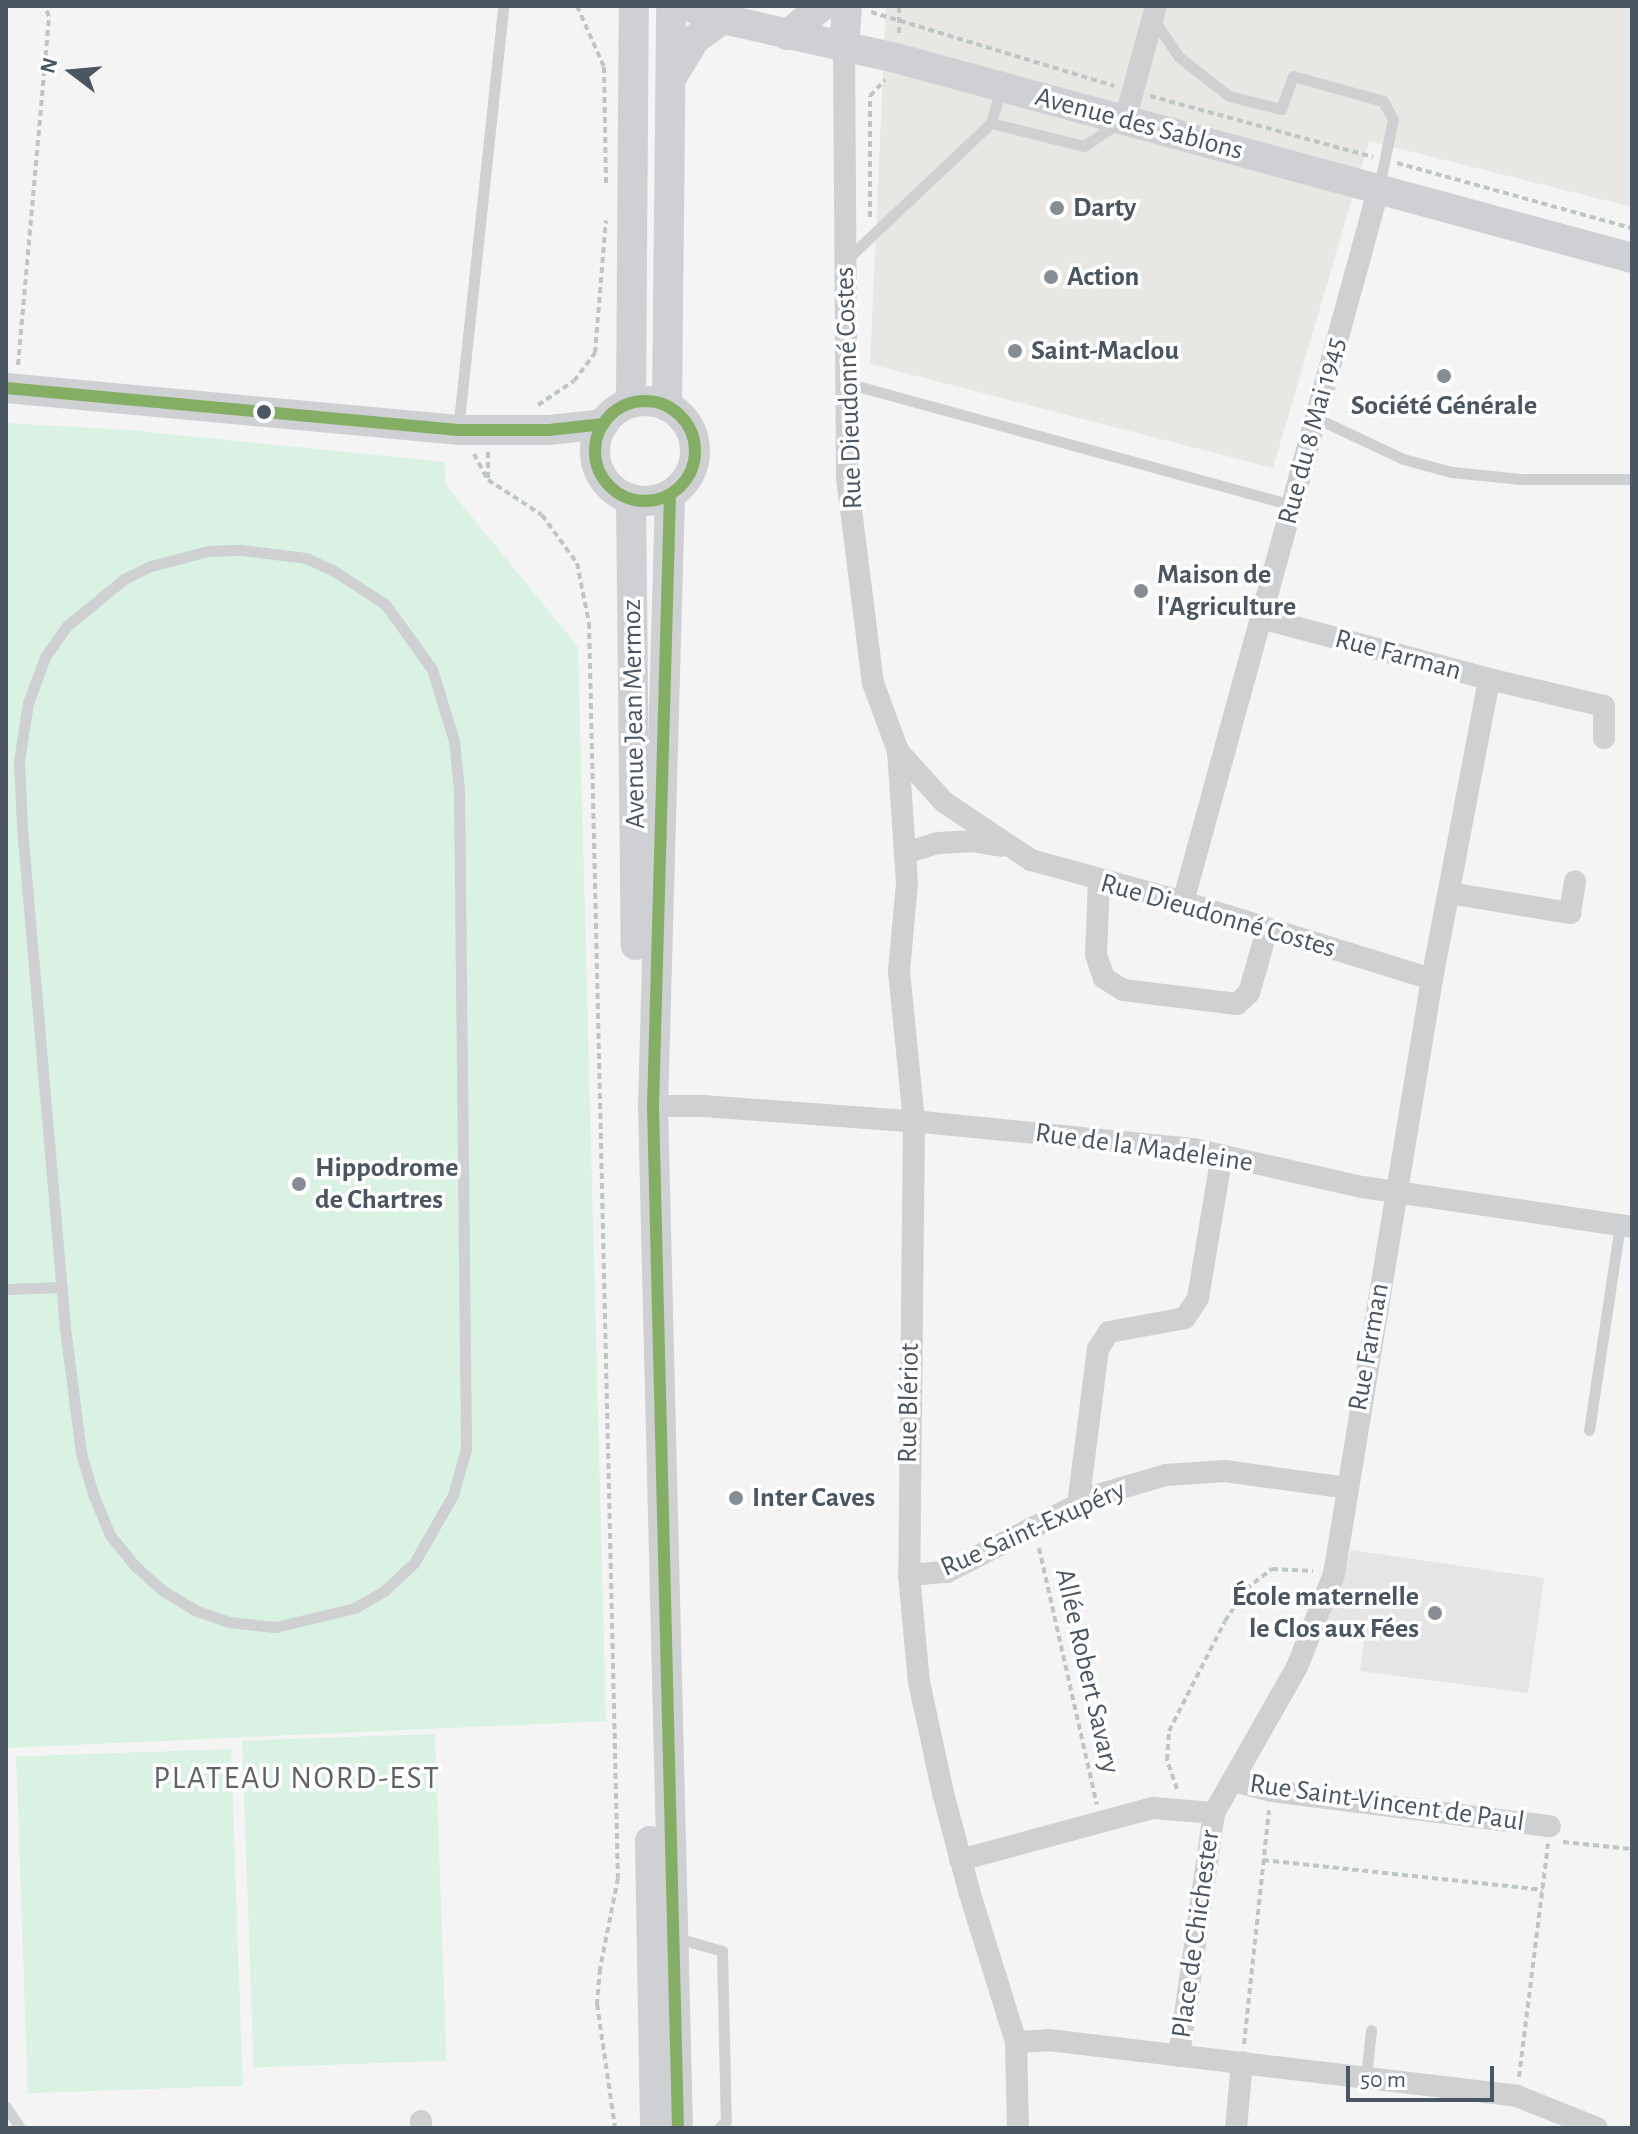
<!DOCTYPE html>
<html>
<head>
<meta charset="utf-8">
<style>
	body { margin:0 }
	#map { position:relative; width:1638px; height:2134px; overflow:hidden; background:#f4f4f4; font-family:"Alegreya Sans",sans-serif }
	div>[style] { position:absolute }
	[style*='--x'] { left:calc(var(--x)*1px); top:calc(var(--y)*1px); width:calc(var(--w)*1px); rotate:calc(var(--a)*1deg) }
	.commercial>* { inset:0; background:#e8e7e3 }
	.education>* { inset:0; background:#e6e5e6 }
	.green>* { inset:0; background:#d9f2e3; transform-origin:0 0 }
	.path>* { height:4px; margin-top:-2px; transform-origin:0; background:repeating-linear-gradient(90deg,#bcc7c4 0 6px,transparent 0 10px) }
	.lane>* { height:11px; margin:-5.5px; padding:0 5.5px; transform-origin:5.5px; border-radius:5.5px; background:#ced0d2 }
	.street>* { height:22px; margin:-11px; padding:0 11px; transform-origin:11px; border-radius:11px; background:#ced0d2 }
	.secondary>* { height:30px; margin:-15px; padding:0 15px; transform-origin:15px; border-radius:15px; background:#ced0d4 }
	.secondary>.ring { margin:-15px; padding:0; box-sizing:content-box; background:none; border:30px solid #ced0d4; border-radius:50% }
	.bus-1>* { height:12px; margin:-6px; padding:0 6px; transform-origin:6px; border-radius:6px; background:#85ae65 }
	.bus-1>.ring { margin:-6px; padding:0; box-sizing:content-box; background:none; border:12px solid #85ae65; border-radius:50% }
	.dots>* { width:22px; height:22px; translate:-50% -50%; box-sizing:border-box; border:4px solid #fff; border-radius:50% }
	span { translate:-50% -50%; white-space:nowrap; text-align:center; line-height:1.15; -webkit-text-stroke:7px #fff; paint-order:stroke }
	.street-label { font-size:28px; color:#4a5661 }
	.poi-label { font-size:28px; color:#4a5661; font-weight:700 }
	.left { translate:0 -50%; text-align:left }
	.right { translate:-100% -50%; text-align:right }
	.quarter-label { font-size:32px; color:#5f6368; letter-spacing:2px }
	.frame { position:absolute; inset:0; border:8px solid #4a5661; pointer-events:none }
	.north { position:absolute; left:32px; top:32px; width:80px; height:80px; -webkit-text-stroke:6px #fff; paint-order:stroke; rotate:286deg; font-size:22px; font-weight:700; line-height:32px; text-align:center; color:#4a5661 }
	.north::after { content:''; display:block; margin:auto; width:28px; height:36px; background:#4a5661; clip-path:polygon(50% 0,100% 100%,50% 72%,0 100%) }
	.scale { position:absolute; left:1346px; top:2066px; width:148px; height:36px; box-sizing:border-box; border:4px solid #4a5661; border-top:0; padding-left:10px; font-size:24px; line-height:28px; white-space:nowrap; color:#4a5661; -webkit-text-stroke:6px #fff; paint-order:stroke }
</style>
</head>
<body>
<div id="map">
	<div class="commercial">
		<div style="clip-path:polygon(886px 6px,1632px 6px,1632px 207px,1369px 141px,1273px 468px,870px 364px)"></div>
	</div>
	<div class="education">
		<div style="clip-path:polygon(1351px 1550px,1544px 1578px,1528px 1693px,1360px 1671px,1364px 1640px,1323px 1634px)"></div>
	</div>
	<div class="green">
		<div style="clip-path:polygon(6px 423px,128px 430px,445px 462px,446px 485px,578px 647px,606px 1721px,6px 1748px)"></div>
		<div style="left:435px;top:1734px;width:327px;height:193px;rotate:88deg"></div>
		<div style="left:231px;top:1749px;width:337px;height:215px;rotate:88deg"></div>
	</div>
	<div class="path">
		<div style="--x:577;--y:6;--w:67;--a:66.1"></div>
		<div style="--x:604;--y:67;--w:116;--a:89"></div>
		<div style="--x:871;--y:12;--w:254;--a:16.9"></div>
		<div style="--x:899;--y:33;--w:27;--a:-90"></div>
		<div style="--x:1150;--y:96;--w:231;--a:15.3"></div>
		<div style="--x:1397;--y:163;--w:244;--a:15.5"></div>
		<div style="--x:870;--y:217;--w:121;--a:-90"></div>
		<div style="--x:870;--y:96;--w:22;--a:-47"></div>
		<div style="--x:18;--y:365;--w:350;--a:-84.9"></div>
		<div style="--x:49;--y:16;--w:11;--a:-117"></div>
		<div style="--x:538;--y:405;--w:43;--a:-33.7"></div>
		<div style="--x:574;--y:381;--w:35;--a:-53"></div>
		<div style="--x:595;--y:353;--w:133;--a:-85.3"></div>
		<div style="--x:488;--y:452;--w:28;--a:90"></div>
		<div style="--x:488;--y:480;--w:64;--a:32.9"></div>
		<div style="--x:542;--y:515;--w:59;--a:53.9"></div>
		<div style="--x:577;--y:563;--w:61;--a:78.7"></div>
		<div style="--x:589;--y:623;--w:1255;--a:88.68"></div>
		<div style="--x:618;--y:1878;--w:93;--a:101.2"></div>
		<div style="--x:600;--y:1969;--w:35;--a:95"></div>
		<div style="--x:597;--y:2004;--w:125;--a:81.7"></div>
		<div style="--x:474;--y:454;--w:27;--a:62"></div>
		<div style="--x:1039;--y:1548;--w:263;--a:77.3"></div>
		<div style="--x:1177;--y:1789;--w:31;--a:-109"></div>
		<div style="--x:1167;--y:1760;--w:29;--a:-86"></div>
		<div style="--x:1169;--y:1731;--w:123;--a:-63"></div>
		<div style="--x:1225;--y:1621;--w:38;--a:-57"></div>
		<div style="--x:1246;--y:1589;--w:33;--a:-38"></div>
		<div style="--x:1272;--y:1569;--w:41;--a:2.8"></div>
		<div style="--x:1563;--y:1842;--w:69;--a:5.8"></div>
		<div style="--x:1263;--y:1860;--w:281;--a:6.1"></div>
		<div style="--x:1244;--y:2044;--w:235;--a:-83.9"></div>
		<div style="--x:1519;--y:2077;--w:235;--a:-82.9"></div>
	</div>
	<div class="lane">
		<div style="--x:1153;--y:19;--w:46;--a:55.6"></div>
		<div style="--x:1179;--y:57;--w:63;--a:38"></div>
		<div style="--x:1229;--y:96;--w:54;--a:14"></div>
		<div style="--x:1281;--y:109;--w:35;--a:-70"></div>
		<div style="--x:1293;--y:76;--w:93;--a:15.5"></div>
		<div style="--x:1383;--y:101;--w:21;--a:61"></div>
		<div style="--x:1393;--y:119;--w:69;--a:101.6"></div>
		<div style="--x:991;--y:123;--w:35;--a:-74"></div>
		<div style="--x:846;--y:260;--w:199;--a:-43.4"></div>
		<div style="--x:991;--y:123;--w:96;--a:13.9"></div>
		<div style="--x:1084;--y:146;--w:40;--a:-34"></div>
		<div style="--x:846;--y:383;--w:462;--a:15.3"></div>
		<div style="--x:1316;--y:418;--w:96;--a:25.2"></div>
		<div style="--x:1403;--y:459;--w:51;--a:14.9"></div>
		<div style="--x:1452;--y:472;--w:69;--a:5.8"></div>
		<div style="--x:1521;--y:479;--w:111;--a:0"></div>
		<div style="--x:458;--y:430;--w:426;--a:-83.9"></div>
		<div style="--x:242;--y:550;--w:64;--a:7.1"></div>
		<div style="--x:306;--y:558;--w:31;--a:25"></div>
		<div style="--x:334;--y:571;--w:61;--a:32.9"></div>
		<div style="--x:385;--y:604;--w:80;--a:54.1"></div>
		<div style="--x:432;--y:669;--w:75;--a:73"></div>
		<div style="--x:454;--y:741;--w:48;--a:84.1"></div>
		<div style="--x:459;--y:789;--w:660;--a:89.39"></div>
		<div style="--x:466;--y:1449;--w:48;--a:105.8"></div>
		<div style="--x:453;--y:1495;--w:78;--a:119.8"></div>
		<div style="--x:414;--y:1563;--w:41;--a:137"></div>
		<div style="--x:384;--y:1591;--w:34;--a:150"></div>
		<div style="--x:355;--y:1608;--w:82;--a:166.6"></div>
		<div style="--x:275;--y:1627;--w:46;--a:-173.8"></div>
		<div style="--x:229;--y:1622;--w:36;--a:-161"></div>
		<div style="--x:195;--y:1610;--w:37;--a:-149"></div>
		<div style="--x:163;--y:1591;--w:38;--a:-138"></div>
		<div style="--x:135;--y:1566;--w:40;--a:-129"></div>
		<div style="--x:110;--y:1535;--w:44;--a:-112.5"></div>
		<div style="--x:93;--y:1494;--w:43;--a:-106.3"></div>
		<div style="--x:81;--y:1453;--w:126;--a:-97.3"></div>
		<div style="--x:65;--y:1328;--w:503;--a:-94.91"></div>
		<div style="--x:22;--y:827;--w:66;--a:-92.6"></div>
		<div style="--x:19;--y:761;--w:59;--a:-81.2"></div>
		<div style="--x:28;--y:703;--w:49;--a:-69.7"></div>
		<div style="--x:45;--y:657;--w:38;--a:-55"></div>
		<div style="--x:67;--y:626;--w:74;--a:-39.5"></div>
		<div style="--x:124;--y:579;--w:30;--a:-26"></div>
		<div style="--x:151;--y:566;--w:59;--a:-14.7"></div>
		<div style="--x:208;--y:551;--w:34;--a:-2"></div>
		<div style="--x:6;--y:1289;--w:56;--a:-2"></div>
		<div style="--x:1589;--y:1430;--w:207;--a:-81.4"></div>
		<div style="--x:677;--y:1938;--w:47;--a:16.1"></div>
		<div style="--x:722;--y:1951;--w:170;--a:88.7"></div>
		<div style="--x:726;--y:2121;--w:10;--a:135"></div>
		<div style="--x:1366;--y:2077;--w:47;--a:-83.9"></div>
		<div style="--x:6;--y:2107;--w:25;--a:56"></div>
	</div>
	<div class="street">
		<div style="--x:844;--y:48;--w:430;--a:89.6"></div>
		<div style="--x:847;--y:478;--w:207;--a:82.8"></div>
		<div style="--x:873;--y:683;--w:72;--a:69.8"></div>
		<div style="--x:898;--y:751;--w:69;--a:48"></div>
		<div style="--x:944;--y:802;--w:105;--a:33.7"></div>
		<div style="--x:1031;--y:860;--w:158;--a:15.4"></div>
		<div style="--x:1183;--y:902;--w:261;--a:17.2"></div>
		<div style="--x:1125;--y:120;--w:118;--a:-74.8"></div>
		<div style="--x:1489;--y:679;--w:118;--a:13.2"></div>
		<div style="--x:1604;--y:706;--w:32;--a:90"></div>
		<div style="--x:898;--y:751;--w:132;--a:86.1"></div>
		<div style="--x:907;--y:883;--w:88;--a:95.2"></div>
		<div style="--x:899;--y:971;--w:152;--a:84.3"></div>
		<div style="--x:914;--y:1122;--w:453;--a:90.6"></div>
		<div style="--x:909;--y:1575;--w:107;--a:84.7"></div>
		<div style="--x:919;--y:1682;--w:114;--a:77.8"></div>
		<div style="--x:943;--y:1793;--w:101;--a:75.1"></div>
		<div style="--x:969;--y:1891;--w:158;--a:72.7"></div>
		<div style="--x:1016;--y:2042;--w:86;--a:88.7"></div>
		<div style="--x:905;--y:853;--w:34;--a:-17"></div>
		<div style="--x:938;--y:843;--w:33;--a:-3"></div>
		<div style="--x:971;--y:841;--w:31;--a:9"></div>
		<div style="--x:1099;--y:881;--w:74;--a:92.3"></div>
		<div style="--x:1096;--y:955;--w:24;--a:71"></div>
		<div style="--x:1104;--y:978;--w:22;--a:32"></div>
		<div style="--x:1123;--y:990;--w:115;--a:7"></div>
		<div style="--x:1237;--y:1004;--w:16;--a:-43"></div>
		<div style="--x:1249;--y:993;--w:66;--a:-74.1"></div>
		<div style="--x:1449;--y:893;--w:123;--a:9.4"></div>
		<div style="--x:1570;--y:913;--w:32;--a:-81"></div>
		<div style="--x:1183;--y:902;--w:737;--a:-74.66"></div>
		<div style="--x:653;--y:1106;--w:50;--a:0"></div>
		<div style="--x:703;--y:1106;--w:221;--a:4.2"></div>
		<div style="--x:923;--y:1122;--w:271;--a:5.7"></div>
		<div style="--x:1193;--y:1149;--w:173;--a:12.7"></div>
		<div style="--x:1362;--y:1187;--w:273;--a:8.4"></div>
		<div style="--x:1078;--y:1505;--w:157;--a:-82.7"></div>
		<div style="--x:1098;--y:1349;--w:20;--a:-57"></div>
		<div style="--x:1109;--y:1332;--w:77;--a:-10.4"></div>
		<div style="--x:1185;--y:1318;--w:24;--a:-57"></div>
		<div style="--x:1198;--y:1298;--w:145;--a:-80.5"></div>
		<div style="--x:909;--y:1575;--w:38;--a:-5"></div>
		<div style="--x:947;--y:1572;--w:165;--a:-27.3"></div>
		<div style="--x:1094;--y:1496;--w:75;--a:-16.3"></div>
		<div style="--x:1166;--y:1475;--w:59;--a:-3.9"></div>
		<div style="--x:1225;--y:1471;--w:123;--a:7.9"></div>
		<div style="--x:1234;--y:1781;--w:38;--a:15"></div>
		<div style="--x:1271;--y:1791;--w:281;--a:7.2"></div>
		<div style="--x:960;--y:1860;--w:200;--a:-15.1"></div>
		<div style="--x:1153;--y:1808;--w:61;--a:4.7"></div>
		<div style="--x:1016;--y:2042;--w:33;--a:-3"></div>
		<div style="--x:1049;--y:2040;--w:471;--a:6.8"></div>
		<div style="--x:1517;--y:2096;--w:86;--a:21.8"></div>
		<div style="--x:1179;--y:2056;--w:246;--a:-81.8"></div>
		<div style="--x:1214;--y:1813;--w:168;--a:-60.4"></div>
		<div style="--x:1297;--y:1667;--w:100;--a:-68.3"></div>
		<div style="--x:1334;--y:1574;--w:603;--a:-80.65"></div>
		<div style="--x:1432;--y:979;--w:305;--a:-79.2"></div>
		<div style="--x:1489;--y:679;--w:236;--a:-165"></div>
		<div style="--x:421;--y:2128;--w:7;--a:-90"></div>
		<div style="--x:1236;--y:2128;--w:66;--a:-84.8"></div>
	</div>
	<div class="secondary">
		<div style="--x:687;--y:6;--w:38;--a:20"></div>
		<div style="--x:723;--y:19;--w:173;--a:12.7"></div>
		<div style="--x:892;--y:57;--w:767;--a:15.2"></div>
		<div style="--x:787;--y:35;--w:45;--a:-39.6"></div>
		<div style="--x:844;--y:48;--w:42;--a:-85.9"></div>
		<div style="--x:672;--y:77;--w:44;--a:-58.8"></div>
		<div style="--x:695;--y:39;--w:34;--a:-36"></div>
		<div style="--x:6;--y:388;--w:454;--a:5.3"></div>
		<div style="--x:458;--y:430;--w:91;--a:0"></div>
		<div style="--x:549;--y:430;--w:55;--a:-6.2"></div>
		<div class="ring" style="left:595px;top:401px;width:70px;height:70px"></div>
		<div style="--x:631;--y:403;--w:397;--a:-89.6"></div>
		<div style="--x:667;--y:406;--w:400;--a:-89.4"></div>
		<div style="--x:670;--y:495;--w:611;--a:91.59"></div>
		<div style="--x:653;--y:1106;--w:1022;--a:88.6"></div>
		<div style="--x:631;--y:499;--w:446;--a:89.4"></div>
		<div style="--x:650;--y:1841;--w:287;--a:89"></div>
	</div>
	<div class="bus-1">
		<div style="--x:6;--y:388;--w:454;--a:5.3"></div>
		<div style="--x:458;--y:430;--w:91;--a:0"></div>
		<div style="--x:549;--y:430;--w:55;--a:-6.2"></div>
		<div class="ring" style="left:595px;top:401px;width:88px;height:88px"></div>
		<div style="--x:670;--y:495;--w:611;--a:91.59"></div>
		<div style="--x:653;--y:1106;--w:1022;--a:88.6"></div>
	</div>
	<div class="dots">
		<div style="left:1057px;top:208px;background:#868d94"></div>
		<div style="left:1051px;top:277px;background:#868d94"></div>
		<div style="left:1015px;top:351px;background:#868d94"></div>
		<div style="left:1444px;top:376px;background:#868d94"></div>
		<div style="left:264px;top:412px;background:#4a5661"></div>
		<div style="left:1141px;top:591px;background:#868d94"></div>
		<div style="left:299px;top:1184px;background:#868d94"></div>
		<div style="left:736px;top:1498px;background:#868d94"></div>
		<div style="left:1435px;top:1613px;background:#868d94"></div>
	</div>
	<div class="street-label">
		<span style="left:1139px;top:124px;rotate:15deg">Avenue des Sablons</span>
		<span style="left:849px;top:388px;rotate:-92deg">Rue Dieudonné Costes</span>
		<span style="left:1312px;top:431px;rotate:-75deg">Rue du 8 Mai 1945</span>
		<span style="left:1398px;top:655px;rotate:15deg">Rue Farman</span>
		<span style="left:634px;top:714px;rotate:-91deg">Avenue Jean Mermoz</span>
		<span style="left:1218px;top:916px;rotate:16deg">Rue Dieudonné Costes</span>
		<span style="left:1144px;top:1148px;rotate:8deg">Rue de la Madeleine</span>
		<span style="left:1369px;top:1347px;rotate:-80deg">Rue Farman</span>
		<span style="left:909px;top:1403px;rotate:-89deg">Rue Blériot</span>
		<span style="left:1033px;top:1529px;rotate:-24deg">Rue Saint-Exupéry</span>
		<span style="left:1087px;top:1671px;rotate:77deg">Allée Robert Savary</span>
		<span style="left:1387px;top:1803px;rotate:8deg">Rue Saint-Vincent de Paul</span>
		<span style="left:1196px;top:1934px;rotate:-82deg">Place de Chichester</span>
	</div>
	<div class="poi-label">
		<span class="left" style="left:1073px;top:208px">Darty</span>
		<span class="left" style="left:1067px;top:277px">Action</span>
		<span class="left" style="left:1031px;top:351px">Saint-Maclou</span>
		<span style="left:1444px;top:406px">Société Générale</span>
		<span class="left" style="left:1157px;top:591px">Maison de<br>l'Agriculture</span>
		<span class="left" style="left:315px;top:1184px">Hippodrome<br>de Chartres</span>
		<span class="left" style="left:752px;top:1498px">Inter Caves</span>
		<span class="right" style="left:1419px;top:1613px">École maternelle<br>le Clos aux Fées</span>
	</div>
	<div class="quarter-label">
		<span style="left:297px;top:1778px">PLATEAU NORD-EST</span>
	</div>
	<div class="frame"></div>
	<div class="north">N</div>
	<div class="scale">50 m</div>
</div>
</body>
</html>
